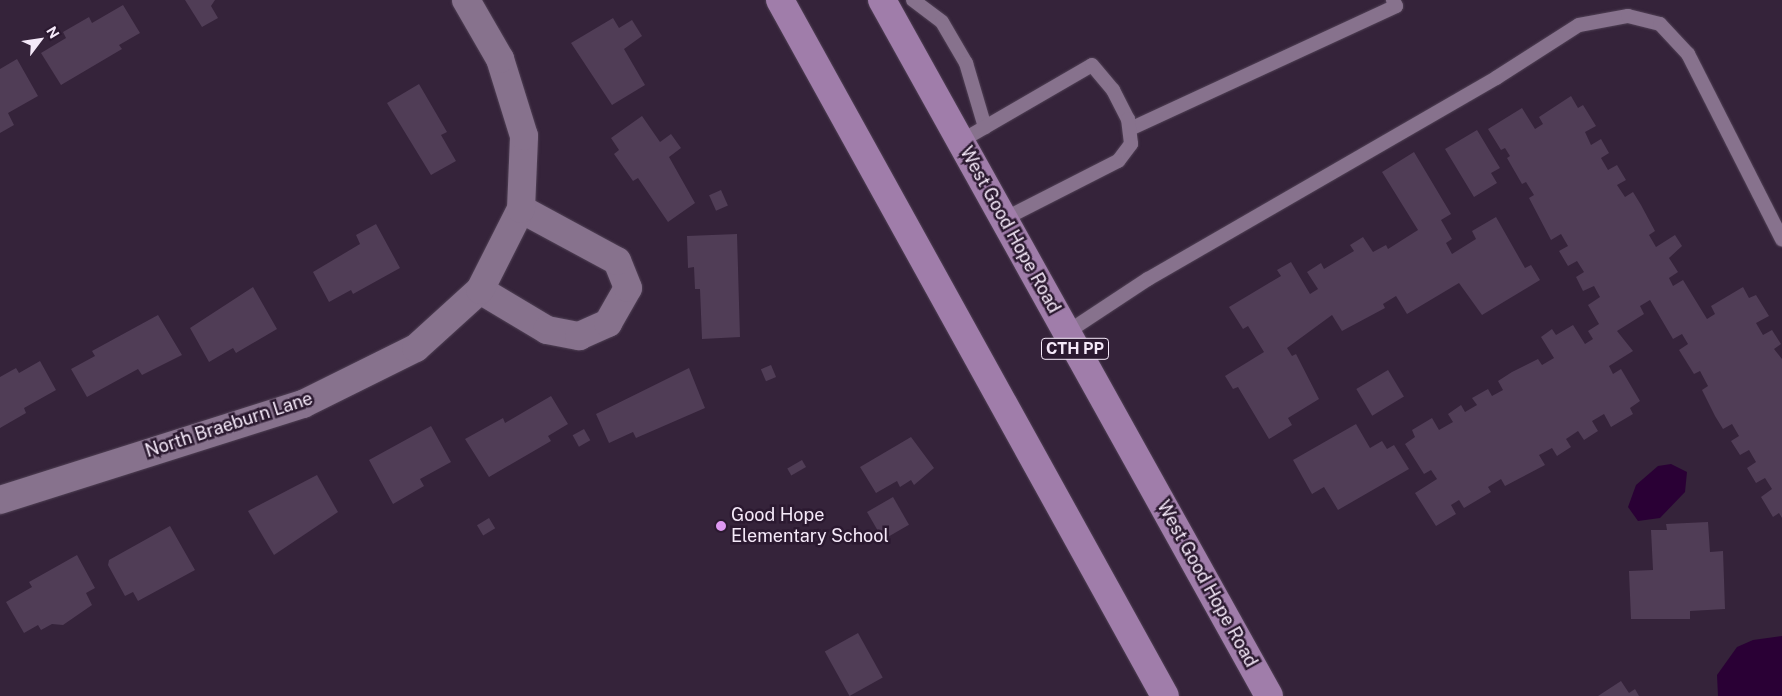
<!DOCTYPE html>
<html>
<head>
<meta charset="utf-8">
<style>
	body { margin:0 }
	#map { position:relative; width:1782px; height:696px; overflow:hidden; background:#35233a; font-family:"Public Sans",sans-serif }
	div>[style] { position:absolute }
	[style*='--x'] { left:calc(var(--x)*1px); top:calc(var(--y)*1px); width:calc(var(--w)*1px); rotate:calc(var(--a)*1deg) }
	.water>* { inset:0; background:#2a0035 }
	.building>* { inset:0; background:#503d56; transform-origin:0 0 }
	.roads { filter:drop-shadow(0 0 1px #504155) drop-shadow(0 0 1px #504155) }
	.lane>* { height:14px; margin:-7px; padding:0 7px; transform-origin:7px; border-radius:7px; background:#87728d }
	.street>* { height:28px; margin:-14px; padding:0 14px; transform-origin:14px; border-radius:14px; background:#87728d }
	.primary>* { height:28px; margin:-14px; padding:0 14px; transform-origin:14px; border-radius:14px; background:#a07daa }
	.dots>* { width:14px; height:14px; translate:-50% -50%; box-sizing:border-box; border:2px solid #2b1930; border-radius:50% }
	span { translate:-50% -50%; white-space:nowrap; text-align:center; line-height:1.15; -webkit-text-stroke:5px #2b1930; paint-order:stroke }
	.shield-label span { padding:1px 4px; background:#2b1930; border:1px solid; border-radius:4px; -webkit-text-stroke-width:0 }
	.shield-label { font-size:16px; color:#f5e9f9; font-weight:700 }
	.street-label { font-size:18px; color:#f5e9f9 }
	.poi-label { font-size:18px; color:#f5e9f9 }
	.left { translate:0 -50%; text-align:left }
	.north { position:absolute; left:15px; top:15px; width:50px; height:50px; -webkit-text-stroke:4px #2b1930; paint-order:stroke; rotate:59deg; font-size:14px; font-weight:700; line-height:20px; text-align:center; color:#f5e9f9 }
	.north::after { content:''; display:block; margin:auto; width:18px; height:22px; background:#f5e9f9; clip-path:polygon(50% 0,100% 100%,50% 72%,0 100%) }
</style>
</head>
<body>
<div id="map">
	<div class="water">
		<div style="clip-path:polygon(1671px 464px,1687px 472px,1685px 492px,1660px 518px,1638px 521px,1628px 507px,1636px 485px,1658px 466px)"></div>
		<div style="clip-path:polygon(1782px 636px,1782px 696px,1718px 696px,1717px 675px,1737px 647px,1753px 640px)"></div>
	</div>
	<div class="building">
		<div style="clip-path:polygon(185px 0,215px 0,211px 6px,218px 18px,202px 27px)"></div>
		<div style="clip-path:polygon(123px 5px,140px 33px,119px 45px,122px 49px,61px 85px,41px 53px,66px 38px,63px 32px,89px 17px,92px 23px)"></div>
		<div style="clip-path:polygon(613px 18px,619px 28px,632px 20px,642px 36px,624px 49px,645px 85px,612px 105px,571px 43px)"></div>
		<div style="clip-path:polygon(17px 59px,38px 96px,8px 113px,14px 125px,0 133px,0 69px)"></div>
		<div style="clip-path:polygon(419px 84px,447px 132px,441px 135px,456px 161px,431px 175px,387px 103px)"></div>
		<div style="clip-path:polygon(1571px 96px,1578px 108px,1583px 105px,1596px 126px,1585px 132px,1591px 145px,1601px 139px,1609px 153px,1601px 158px,1608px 170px,1617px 165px,1626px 180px,1617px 185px,1625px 197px,1633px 192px,1641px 205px,1655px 231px,1649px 235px,1656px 247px,1675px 235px,1682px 246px,1669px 258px,1678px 272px,1669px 278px,1673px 286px,1683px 280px,1707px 319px,1715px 314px,1711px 306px,1743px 287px,1749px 298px,1756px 295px,1769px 316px,1756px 323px,1763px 335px,1772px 330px,1781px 344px,1774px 349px,1782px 359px,1782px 518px,1779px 513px,1773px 517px,1761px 497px,1772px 489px,1765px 478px,1756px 483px,1747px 468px,1756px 462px,1749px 450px,1740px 455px,1731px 441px,1739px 436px,1732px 424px,1723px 429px,1715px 416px,1702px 390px,1708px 386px,1700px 371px,1694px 374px,1679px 350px,1688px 344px,1682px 334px,1673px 339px,1650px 300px,1640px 306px,1644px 314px,1617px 331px,1633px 351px,1609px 366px,1613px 374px,1621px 369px,1640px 401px,1630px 408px,1633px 414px,1611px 427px,1604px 414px,1592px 421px,1598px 431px,1584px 440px,1578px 431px,1566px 439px,1571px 447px,1557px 456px,1552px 448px,1539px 455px,1545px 465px,1505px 486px,1501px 479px,1488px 487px,1491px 492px,1464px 508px,1459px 500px,1451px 505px,1456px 514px,1436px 526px,1415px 493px,1437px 479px,1431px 470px,1424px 474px,1405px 444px,1415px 437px,1412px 430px,1432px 418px,1439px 430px,1453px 422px,1448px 414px,1461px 405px,1465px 412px,1477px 405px,1472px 398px,1488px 389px,1492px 396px,1503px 390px,1498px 381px,1512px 372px,1538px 359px,1542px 365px,1554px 358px,1541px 337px,1552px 329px,1556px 335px,1573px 325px,1585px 344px,1593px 339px,1588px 331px,1599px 324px,1588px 305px,1600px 297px,1594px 286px,1583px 291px,1576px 277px,1584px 272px,1577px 261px,1568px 266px,1559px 251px,1568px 246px,1561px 234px,1551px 240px,1529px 198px,1534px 195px,1526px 182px,1522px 184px,1507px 158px,1510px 156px,1505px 148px,1501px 150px,1488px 129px,1522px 108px,1535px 129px,1543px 124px,1539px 117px)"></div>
		<div style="clip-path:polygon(642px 116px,660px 142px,671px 134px,681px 148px,669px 157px,695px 203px,668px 222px,638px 178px,633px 181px,614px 154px,619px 150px,611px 138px)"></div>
		<div style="clip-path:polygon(1477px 130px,1500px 168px,1491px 173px,1497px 183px,1474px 197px,1445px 149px)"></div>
		<div style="clip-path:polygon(1414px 152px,1451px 214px,1441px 220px,1452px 239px,1446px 243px,1452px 254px,1476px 239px,1472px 231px,1496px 217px,1525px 268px,1531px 265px,1540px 280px,1482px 315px,1459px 283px,1407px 314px,1396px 296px,1383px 304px,1385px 308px,1342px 331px,1332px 315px,1287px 348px,1292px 356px,1296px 354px,1319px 399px,1288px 418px,1292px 425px,1269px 439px,1238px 387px,1233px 389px,1225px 376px,1264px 352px,1248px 326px,1243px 329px,1229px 307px,1281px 276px,1277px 270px,1291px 262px,1310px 294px,1318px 289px,1307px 272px,1321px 263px,1324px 269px,1354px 251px,1350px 245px,1363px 237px,1373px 252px,1386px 245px,1388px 249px,1418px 230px,1382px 172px)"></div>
		<div style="left:721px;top:190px;width:17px;height:13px;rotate:66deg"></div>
		<div style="clip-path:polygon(376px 224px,400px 268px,353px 294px,351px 290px,329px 302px,313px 272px,360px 244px,356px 235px)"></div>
		<div style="clip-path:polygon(737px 234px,740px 337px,702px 339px,700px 289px,695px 289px,694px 267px,688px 268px,687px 236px)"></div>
		<div style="clip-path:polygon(253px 287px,277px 329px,236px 353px,233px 348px,209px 362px,190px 328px)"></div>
		<div style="clip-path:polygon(158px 315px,182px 355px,142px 375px,138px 369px,87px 397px,71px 369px,95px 356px,92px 351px)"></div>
		<div style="clip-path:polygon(40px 361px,56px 390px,24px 408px,26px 413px,0 428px,0 377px,16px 368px,19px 373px)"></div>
		<div style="left:771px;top:365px;width:13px;height:11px;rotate:67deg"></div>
		<div style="clip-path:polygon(689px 368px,705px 408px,636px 438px,633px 432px,609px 443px,596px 414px)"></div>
		<div style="left:1388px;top:370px;width:31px;height:37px;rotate:59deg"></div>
		<div style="clip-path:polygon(551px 396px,568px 424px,548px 436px,551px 441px,489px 477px,465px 439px,503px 418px,505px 423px)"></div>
		<div style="clip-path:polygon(1356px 424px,1370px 448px,1382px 441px,1387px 449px,1394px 445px,1409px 469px,1338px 510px,1324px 487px,1312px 494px,1293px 460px)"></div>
		<div style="clip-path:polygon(431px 426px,451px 462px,420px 479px,424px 486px,393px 504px,369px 460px)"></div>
		<div style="left:584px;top:429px;width:13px;height:13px;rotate:61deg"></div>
		<div style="clip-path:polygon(911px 437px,934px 468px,914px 485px,911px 480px,900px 487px,897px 481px,876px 493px,860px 467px)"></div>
		<div style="left:802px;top:460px;width:8px;height:17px;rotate:60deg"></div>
		<div style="clip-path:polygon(317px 475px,338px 512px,274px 555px,248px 511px)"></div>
		<div style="left:893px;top:497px;width:32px;height:30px;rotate:60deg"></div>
		<div style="left:489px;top:518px;width:12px;height:14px;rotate:59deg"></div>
		<div style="clip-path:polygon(1708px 522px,1710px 552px,1723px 551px,1725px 609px,1690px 611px,1690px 619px,1631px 619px,1629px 571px,1653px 570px,1651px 530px,1667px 530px,1666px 524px)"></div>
		<div style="clip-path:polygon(170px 526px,195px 570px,138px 601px,133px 592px,125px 596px,108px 565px,109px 560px)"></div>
		<div style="clip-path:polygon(77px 555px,95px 588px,86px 593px,92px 605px,63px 625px,52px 624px,41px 630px,38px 625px,24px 633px,6px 602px,32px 587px,29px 582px)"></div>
		<div style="left:858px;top:633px;width:51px;height:38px;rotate:61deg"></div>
		<div style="clip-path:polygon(1621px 681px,1629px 693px,1635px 689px,1639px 696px,1598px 696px)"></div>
	</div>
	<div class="roads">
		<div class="lane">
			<div style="--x:913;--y:0;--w:36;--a:37"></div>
			<div style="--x:942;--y:22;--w:48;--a:59.7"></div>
			<div style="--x:966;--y:63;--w:67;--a:73.5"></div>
			<div style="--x:1130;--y:129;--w:293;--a:-24.8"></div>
			<div style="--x:1396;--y:6;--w:7;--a:-117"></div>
			<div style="--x:961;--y:141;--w:151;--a:-30.1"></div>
			<div style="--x:1092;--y:65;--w:33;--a:50"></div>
			<div style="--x:1113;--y:90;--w:33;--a:63"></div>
			<div style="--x:1128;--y:119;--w:25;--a:83"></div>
			<div style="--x:1131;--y:144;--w:21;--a:127"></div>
			<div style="--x:1118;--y:161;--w:128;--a:153"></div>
			<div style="--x:1066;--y:333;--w:98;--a:-33.4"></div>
			<div style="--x:1148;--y:279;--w:402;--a:-30"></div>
			<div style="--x:1496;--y:78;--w:98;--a:-32.6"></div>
			<div style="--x:1579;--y:25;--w:50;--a:-10.4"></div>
			<div style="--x:1628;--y:16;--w:33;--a:14"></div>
			<div style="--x:1660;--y:24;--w:41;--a:47"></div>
			<div style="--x:1688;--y:54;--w:208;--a:63.1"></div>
		</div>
		<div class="street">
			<div style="--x:480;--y:290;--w:78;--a:30.8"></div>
			<div style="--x:547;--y:330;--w:33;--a:11"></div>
			<div style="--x:579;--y:336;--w:32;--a:-24"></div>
			<div style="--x:608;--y:323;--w:40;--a:-60.3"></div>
			<div style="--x:628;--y:288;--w:29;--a:-112"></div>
			<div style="--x:617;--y:261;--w:109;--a:-151.6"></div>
			<div style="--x:0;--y:500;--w:318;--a:-17.6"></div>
			<div style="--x:303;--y:404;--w:126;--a:-26.4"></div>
			<div style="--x:416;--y:348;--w:86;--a:-42.2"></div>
			<div style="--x:480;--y:290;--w:91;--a:-63.2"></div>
			<div style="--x:521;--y:209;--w:73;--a:-87.6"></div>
			<div style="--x:524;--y:136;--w:81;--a:-107.3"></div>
			<div style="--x:500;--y:59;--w:68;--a:-120"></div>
		</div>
		<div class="primary">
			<div style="--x:780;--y:0;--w:795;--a:61.05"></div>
			<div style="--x:882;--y:0;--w:796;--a:60.92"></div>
		</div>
	</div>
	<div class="dots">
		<div style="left:721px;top:526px;background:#de98f2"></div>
	</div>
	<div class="shield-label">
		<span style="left:1075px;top:349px">CTH PP</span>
	</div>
	<div class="street-label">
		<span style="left:1010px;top:230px;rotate:61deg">West Good Hope Road</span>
		<span style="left:229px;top:425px;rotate:-18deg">North Braeburn Lane</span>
		<span style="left:1207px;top:584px;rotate:61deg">West Good Hope Road</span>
	</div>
	<div class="poi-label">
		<span class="left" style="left:731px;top:526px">Good Hope<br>Elementary School</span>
	</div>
	<div class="north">N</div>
</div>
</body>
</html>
